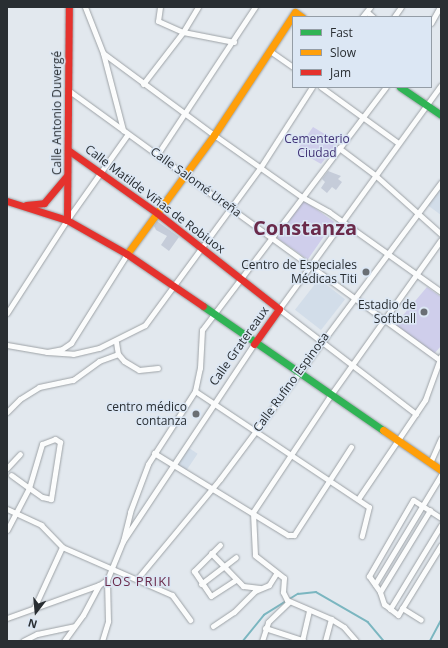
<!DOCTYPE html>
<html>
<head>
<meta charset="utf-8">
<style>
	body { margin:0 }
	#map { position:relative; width:448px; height:648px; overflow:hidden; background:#e2e8ee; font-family:"Open Sans",sans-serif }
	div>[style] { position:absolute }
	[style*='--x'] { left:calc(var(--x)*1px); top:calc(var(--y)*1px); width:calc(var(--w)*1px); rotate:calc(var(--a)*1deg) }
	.built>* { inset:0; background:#d2dde9; transform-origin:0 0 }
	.green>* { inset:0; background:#cfceeb; transform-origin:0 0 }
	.stream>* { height:1.5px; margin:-0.75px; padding:0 0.75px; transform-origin:0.75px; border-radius:0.75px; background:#7bb6c0 }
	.building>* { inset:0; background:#c5ccd9 }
	.roads { filter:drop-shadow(0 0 1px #9da2a6) drop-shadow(0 0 1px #9da2a6) }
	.street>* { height:5px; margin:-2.5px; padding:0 2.5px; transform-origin:2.5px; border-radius:2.5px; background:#fbfcfc }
	.fast>* { height:7px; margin:-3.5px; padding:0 3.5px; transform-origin:3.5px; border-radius:3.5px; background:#30b455 }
	.slow>* { height:7px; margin:-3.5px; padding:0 3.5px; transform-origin:3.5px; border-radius:3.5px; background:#ff9f0a }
	.jam>* { height:7px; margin:-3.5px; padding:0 3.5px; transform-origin:3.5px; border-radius:3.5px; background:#e5322d }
	.dots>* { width:11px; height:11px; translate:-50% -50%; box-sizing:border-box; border:2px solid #dce7f4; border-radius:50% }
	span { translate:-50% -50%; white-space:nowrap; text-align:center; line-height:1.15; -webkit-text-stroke:3px #dce7f4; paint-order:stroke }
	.street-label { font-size:12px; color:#292e32 }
	.park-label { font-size:12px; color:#423376 }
	.poi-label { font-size:12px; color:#292e32 }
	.right { translate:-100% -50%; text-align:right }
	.neighbourhood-label { font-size:13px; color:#6a2a4a; letter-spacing:1px }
	.town-label { font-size:20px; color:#6a2a4a; font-weight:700 }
	.frame { position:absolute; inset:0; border:8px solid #292e32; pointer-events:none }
	.legend { position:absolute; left:292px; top:16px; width:140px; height:72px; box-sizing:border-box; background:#dce7f4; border:1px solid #949da6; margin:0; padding:5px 7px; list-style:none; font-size:12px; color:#292e32 }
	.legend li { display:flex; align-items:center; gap:8px; height:20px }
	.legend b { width:20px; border:1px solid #949da6 }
	.north { position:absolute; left:16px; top:592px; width:40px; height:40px; -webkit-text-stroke:3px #dce7f4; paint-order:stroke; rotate:196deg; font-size:11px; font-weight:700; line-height:16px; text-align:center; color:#292e32 }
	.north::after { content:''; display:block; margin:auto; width:14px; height:18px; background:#292e32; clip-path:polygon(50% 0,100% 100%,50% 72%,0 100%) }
</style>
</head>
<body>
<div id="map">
	<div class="built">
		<div style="clip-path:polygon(441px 184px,441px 215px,426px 204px)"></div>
		<div style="left:319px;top:279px;width:33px;height:39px;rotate:38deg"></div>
		<div style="left:186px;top:446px;width:14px;height:21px;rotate:34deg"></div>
	</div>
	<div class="green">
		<div style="clip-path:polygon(313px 127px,338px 142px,321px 164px,297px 150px)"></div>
		<div style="left:303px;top:200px;width:38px;height:46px;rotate:35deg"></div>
		<div style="clip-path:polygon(427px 287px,441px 297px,441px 346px,433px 355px,394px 326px)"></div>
	</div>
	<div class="stream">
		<div style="--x:243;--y:641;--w:33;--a:-51"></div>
		<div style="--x:264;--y:615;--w:40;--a:-32"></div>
		<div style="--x:298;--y:594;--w:18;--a:-6"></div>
		<div style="--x:316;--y:592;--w:60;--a:30"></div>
		<div style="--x:368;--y:622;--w:25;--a:50"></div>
		<div style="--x:430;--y:641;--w:24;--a:-62"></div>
	</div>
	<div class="building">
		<div style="clip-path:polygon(328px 171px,341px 176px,338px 179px,342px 182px,336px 190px,332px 187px,327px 193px,321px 188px,325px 182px,322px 179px)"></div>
		<div style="clip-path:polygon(157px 221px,179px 237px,169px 251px,161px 245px,167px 236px,156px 230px,154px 226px)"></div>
	</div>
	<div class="roads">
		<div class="street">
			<div style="--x:85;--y:7;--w:49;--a:68.6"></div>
			<div style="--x:103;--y:53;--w:80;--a:75.4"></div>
			<div style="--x:160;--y:7;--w:14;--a:98"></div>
			<div style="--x:158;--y:21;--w:27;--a:24"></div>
			<div style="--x:183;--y:32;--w:52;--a:11.1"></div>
			<div style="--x:367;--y:12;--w:8;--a:40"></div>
			<div style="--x:362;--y:17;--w:13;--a:-51"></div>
			<div style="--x:394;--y:17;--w:12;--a:-55"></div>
			<div style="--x:431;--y:23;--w:18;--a:-61"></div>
			<div style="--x:270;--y:51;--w:28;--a:35"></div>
			<div style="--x:103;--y:53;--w:138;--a:36.5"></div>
			<div style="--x:214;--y:135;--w:108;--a:35.2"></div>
			<div style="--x:302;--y:197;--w:31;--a:29"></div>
			<div style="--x:329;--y:212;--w:138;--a:35.5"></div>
			<div style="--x:143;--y:84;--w:66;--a:-52.4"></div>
			<div style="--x:183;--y:32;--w:29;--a:-59"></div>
			<div style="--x:321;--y:87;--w:95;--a:36"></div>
			<div style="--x:68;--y:90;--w:459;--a:36"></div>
			<div style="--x:339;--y:148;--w:45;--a:36.9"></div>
			<div style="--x:375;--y:175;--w:89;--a:41.8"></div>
			<div style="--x:157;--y:155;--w:178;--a:-56.5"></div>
			<div style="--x:7;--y:313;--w:111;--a:-57.2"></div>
			<div style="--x:67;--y:220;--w:105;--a:-54.7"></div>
			<div style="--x:116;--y:342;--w:12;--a:81"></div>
			<div style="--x:118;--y:354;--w:9;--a:49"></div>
			<div style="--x:124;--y:361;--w:17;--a:31"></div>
			<div style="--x:139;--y:370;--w:19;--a:-6"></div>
			<div style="--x:7;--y:345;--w:41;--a:9.9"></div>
			<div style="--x:47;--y:352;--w:15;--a:-11"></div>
			<div style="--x:62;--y:349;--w:11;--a:-34"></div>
			<div style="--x:71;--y:343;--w:105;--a:-57.8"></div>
			<div style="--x:47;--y:352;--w:26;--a:4"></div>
			<div style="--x:73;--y:354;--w:27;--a:-13"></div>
			<div style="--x:99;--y:348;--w:51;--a:-26.6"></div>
			<div style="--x:145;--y:325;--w:195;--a:-53.8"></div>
			<div style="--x:260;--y:168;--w:96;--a:-57.3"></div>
			<div style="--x:195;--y:391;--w:209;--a:33.7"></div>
			<div style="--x:369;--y:507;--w:30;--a:104"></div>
			<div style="--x:7;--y:412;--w:18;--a:-45"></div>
			<div style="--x:20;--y:399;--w:22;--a:-32"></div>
			<div style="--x:39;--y:387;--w:35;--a:-12"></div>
			<div style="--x:73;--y:380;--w:32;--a:-36"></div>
			<div style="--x:99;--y:361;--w:20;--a:-20"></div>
			<div style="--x:416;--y:414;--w:173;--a:-142.5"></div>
			<div style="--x:279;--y:309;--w:276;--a:-54.1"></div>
			<div style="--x:154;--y:453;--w:157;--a:31.5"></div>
			<div style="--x:288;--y:535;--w:6;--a:0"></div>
			<div style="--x:294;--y:535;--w:105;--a:-57.1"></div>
			<div style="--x:430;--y:463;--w:27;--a:-66"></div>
			<div style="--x:7;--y:468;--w:19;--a:-47"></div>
			<div style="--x:358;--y:499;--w:120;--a:-55.9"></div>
			<div style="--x:425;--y:400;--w:47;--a:-70"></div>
			<div style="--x:7;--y:509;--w:38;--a:25"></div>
			<div style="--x:41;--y:525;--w:30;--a:46"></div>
			<div style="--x:62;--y:547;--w:120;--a:23.6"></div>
			<div style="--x:172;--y:595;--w:31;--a:54"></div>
			<div style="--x:441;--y:518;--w:33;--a:-147"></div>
			<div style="--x:413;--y:500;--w:88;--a:120.1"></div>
			<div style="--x:369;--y:576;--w:19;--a:55"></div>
			<div style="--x:380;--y:592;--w:13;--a:72"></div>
			<div style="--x:384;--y:604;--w:18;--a:38"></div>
			<div style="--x:398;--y:615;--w:82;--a:-58.4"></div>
			<div style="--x:7;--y:530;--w:47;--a:-62.4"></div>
			<div style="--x:29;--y:488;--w:46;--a:-73.5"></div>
			<div style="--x:42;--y:444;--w:14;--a:-21"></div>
			<div style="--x:55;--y:439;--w:6;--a:31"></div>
			<div style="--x:60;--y:442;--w:58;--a:99"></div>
			<div style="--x:51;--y:499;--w:9;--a:-167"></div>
			<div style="--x:42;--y:497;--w:16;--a:-145"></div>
			<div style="--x:29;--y:488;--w:22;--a:-144"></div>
			<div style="--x:123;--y:541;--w:30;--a:-76"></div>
			<div style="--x:130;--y:512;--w:51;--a:-69.4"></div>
			<div style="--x:148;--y:464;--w:87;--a:-57.2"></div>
			<div style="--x:195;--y:391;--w:24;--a:-78"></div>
			<div style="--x:200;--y:368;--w:38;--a:-87"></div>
			<div style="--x:202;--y:330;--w:305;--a:-52.9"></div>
			<div style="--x:220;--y:545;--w:37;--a:135"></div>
			<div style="--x:194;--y:571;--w:30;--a:56"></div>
			<div style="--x:211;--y:596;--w:30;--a:-33"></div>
			<div style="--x:211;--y:553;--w:46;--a:45.9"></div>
			<div style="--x:243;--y:586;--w:17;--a:7"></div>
			<div style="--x:137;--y:579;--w:130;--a:-50.3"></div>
			<div style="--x:220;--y:479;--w:370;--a:-53.3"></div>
			<div style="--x:201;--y:584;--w:44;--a:-37.6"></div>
			<div style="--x:375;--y:584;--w:127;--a:-58.8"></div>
			<div style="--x:380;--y:592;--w:96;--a:-58.6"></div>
			<div style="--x:34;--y:608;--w:67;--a:-65.3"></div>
			<div style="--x:402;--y:608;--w:22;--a:32"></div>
			<div style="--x:390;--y:609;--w:98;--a:-58.7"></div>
			<div style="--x:7;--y:618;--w:98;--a:-19.7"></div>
			<div style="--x:99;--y:585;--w:9;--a:-32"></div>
			<div style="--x:213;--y:626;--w:25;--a:-34"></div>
			<div style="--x:234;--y:612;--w:30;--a:-45"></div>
			<div style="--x:255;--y:591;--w:15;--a:-23"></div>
			<div style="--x:269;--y:585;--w:13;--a:-58"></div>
			<div style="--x:265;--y:628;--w:40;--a:18"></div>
			<div style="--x:23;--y:641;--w:16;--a:-27"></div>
			<div style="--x:37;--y:634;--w:38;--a:-12"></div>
			<div style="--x:64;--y:641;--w:32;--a:-54"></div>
			<div style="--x:83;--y:615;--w:34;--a:-62"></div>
			<div style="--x:102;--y:641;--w:21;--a:-73"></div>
			<div style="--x:108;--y:621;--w:41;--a:-91.4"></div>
			<div style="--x:107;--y:580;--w:42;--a:-67.7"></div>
			<div style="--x:123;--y:541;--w:237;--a:-56.4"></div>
			<div style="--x:262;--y:641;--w:20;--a:-72"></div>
			<div style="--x:268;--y:622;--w:29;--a:-44"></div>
			<div style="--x:302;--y:641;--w:31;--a:-77"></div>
			<div style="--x:325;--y:641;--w:23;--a:-75"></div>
			<div style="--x:356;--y:641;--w:18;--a:-131"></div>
			<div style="--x:344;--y:627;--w:15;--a:-148"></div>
			<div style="--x:331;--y:619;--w:48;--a:-156.6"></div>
			<div style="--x:287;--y:600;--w:9;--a:-117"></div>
			<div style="--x:283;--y:592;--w:14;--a:-86"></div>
			<div style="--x:284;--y:578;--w:37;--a:-142"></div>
			<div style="--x:255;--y:555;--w:43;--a:-92.7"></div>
			<div style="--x:253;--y:512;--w:139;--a:-56.4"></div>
			<div style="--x:330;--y:396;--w:191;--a:-54.6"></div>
		</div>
		<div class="fast">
			<div style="--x:400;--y:87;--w:50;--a:34.3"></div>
			<div style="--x:203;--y:306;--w:219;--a:34.6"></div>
		</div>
		<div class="slow">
			<div style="--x:127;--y:254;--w:147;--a:-53.8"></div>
			<div style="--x:214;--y:135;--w:147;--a:-56.6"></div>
			<div style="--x:295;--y:12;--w:9;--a:36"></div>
			<div style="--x:383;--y:430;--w:70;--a:34.6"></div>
		</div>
		<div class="jam">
			<div style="--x:68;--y:150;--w:109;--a:35.3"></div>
			<div style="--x:157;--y:213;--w:155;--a:38.2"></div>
			<div style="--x:279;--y:309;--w:43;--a:125.5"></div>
			<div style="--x:7;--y:201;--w:63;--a:17.6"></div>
			<div style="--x:67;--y:220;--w:69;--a:29.5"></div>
			<div style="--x:127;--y:254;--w:92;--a:34.4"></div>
			<div style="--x:26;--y:205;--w:18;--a:-6"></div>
			<div style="--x:44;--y:203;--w:35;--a:-50"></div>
			<div style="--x:67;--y:220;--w:213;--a:-89.5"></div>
		</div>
	</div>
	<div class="dots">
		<div style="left:366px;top:272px;background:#6a6f74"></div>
		<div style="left:424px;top:312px;background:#6a6f74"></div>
		<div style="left:196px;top:414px;background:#6a6f74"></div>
	</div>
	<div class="street-label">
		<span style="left:57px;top:113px;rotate:-90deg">Calle Antonio Duvergé</span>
		<span style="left:196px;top:182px;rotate:36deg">Calle Salomé Ureña</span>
		<span style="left:155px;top:199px;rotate:37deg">Calle Matilde Viñas de Robiuox</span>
		<span style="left:239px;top:346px;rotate:-55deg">Calle Gratereaux</span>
		<span style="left:291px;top:382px;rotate:-54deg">Calle Rufino Espinosa</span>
	</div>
	<div class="park-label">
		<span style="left:317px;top:146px">Cementerio<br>Ciudad</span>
	</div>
	<div class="poi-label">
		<span class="right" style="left:357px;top:272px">Centro de Especiales<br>Médicas Titi</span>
		<span class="right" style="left:416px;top:312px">Estadio de<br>Softball</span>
		<span class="right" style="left:187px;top:414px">centro médico<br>contanza</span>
	</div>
	<div class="neighbourhood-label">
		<span style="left:138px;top:581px">LOS PRIKI</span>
	</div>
	<div class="town-label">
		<span style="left:305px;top:227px">Constanza</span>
	</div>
	<div class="frame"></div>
	<ul class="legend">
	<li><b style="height:5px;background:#30b455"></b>Fast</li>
	<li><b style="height:5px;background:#ff9f0a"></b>Slow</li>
	<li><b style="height:5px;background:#e5322d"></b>Jam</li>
	</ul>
	<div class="north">N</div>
</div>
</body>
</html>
